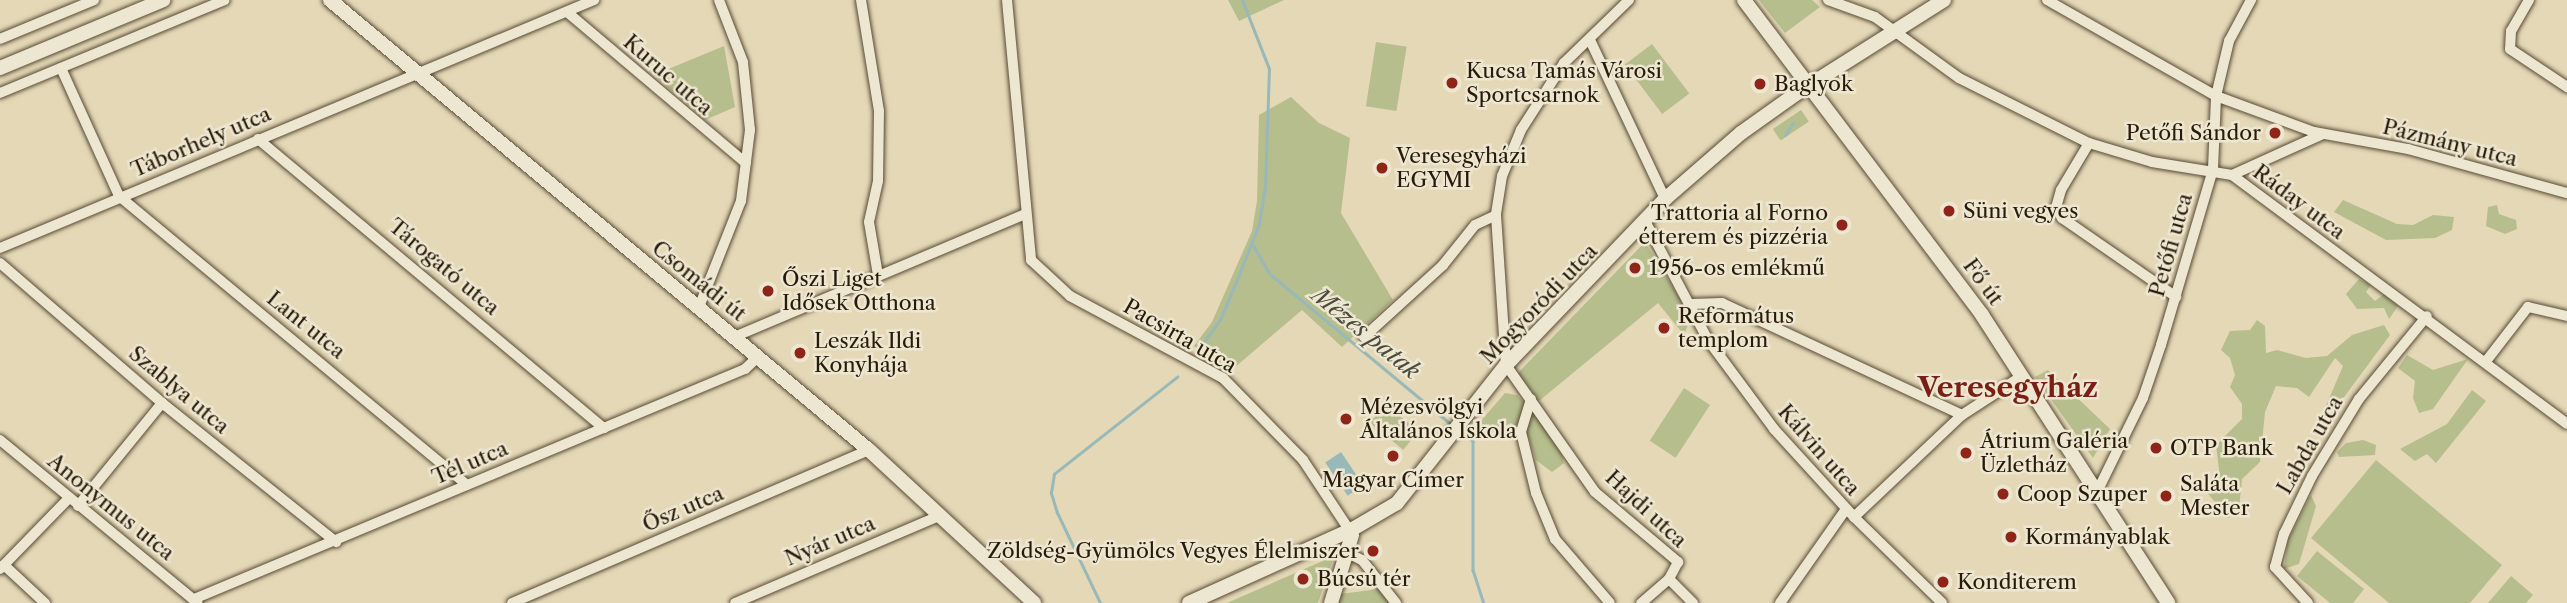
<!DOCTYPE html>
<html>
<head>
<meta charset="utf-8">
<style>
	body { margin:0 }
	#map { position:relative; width:2567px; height:603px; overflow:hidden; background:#e4d8b7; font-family:"Libre Caslon Text",serif }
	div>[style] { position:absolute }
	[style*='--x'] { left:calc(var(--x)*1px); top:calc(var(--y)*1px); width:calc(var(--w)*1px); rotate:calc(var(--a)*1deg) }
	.green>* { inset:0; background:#b6be8d; transform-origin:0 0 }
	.water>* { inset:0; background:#99b8b8; transform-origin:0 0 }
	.stream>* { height:2.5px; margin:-1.25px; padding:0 1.25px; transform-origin:1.25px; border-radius:1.25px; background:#99b8b8 }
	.roads { filter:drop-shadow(0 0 2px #574a34) drop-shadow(0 0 2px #574a34) }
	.street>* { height:10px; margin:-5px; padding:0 5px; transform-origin:5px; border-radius:5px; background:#ede6d0 }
	.secondary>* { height:14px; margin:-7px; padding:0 7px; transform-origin:7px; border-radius:7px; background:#ede6d0 }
	.dots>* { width:19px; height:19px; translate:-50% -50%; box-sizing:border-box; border:4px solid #ede6d0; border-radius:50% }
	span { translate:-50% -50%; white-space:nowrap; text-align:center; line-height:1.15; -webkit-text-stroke:5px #ede6d0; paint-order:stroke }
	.poi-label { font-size:21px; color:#281b09 }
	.left { translate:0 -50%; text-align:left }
	.right { translate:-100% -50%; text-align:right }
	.street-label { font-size:21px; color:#281b09 }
	.water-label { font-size:23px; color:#4a4a3e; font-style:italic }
	.district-label { font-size:28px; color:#7a1f14; font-weight:700 }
</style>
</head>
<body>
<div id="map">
	<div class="green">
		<div style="clip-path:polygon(1228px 0,1284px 0,1239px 21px)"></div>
		<div style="clip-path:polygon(1759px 0,1812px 0,1820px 7px,1785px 33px)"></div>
		<div style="left:1376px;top:42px;width:31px;height:65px;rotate:9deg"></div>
		<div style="left:1652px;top:44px;width:62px;height:34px;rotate:53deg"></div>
		<div style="clip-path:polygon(724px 46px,735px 107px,705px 120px,654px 75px)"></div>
		<div style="clip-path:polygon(1291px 97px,1319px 123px,1350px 138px,1341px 213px,1393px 300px,1342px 347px,1302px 310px,1227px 374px,1194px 346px,1212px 322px,1252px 231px,1257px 201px,1259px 115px)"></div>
		<div style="left:1801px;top:110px;width:14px;height:34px;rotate:56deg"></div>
		<div style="clip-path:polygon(2343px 200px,2397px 224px,2413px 225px,2433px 215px,2454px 217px,2452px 230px,2435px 238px,2386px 240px,2334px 212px)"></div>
		<div style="clip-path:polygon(2497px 205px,2499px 214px,2516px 220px,2517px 229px,2505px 234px,2486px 226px,2488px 207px)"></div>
		<div style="clip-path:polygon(1645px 242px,1691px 317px,1684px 335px,1658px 303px,1539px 401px,1518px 373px)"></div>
		<div style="clip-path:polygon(2359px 279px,2371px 285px,2366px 292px,2375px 301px,2384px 294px,2398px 306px,2389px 319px,2384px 308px,2357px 309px,2346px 294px)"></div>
		<div style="clip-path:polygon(2257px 320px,2265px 326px,2266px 353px,2277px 350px,2306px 358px,2327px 356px,2352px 335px,2384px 325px,2390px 335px,2336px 408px,2325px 408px,2343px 366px,2335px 358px,2309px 397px,2297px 388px,2276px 386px,2265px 412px,2260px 462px,2242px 479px,2239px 509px,2228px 518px,2205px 490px,2220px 478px,2216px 445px,2242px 419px,2242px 404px,2230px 387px,2235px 375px,2230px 358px,2221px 350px,2230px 331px,2250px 330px)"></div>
		<div style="clip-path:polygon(2407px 355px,2433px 370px,2468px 359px,2433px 409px,2419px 413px,2413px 398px,2415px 381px,2398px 368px)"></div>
		<div style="clip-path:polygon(2048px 370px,2110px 429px,2093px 458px,2035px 377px)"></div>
		<div style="left:1684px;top:388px;width:31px;height:63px;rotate:33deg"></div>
		<div style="clip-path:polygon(2472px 390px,2486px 401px,2436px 463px,2427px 454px,2415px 461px,2400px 449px,2447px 424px)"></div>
		<div style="clip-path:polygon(1505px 393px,1517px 395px,1559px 444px,1564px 463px,1552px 472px,1536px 460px,1529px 438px,1511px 423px,1486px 435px,1473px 430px)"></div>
		<div style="left:1385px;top:404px;width:43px;height:24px;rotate:39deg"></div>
		<div style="clip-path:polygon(2363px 440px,2376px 445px,2375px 455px,2339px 457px,2337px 452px,2346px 443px)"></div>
		<div style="clip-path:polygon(2376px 460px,2502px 565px,2470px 603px,2389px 603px,2311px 538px)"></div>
		<div style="clip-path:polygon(2311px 495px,2316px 506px,2299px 564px,2284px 569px,2288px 540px)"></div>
		<div style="clip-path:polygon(2317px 551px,2364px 589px,2353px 603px,2330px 603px,2297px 576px)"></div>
		<div style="clip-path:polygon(1334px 556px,1318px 603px,1227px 603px)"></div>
		<div style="clip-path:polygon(2511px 576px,2533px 595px,2526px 603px,2488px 603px)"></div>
		<div style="clip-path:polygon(1379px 589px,1390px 603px,1338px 603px,1340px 594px)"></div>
	</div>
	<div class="water">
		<div style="left:1341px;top:452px;width:40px;height:19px;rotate:56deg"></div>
	</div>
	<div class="stream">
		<div style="--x:1785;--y:135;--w:14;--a:-56"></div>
		<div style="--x:1252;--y:243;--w:34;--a:60"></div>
		<div style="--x:1269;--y:273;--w:236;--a:39.7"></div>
		<div style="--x:1198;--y:350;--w:37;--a:-54"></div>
		<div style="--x:1220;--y:320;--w:41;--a:-67.2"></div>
		<div style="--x:1236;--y:282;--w:62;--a:-68.4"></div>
		<div style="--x:1259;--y:224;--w:36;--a:-81"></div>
		<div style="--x:1265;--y:188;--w:119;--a:-88.1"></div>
		<div style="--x:1269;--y:69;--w:74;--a:-111.4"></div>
		<div style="--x:1459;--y:430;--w:18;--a:38"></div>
		<div style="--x:1473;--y:441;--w:129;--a:90"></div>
		<div style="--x:1473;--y:570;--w:35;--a:72"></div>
		<div style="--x:1100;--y:603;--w:100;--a:-115.5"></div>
		<div style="--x:1057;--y:513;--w:21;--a:-107"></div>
		<div style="--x:1051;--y:493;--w:19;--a:-81"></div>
		<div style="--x:1054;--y:474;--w:157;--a:-38.3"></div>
	</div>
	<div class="roads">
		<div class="street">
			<div style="--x:861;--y:0;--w:112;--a:80.8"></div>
			<div style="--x:879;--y:111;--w:70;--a:90.8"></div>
			<div style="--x:878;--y:181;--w:42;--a:102.4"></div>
			<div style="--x:869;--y:222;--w:54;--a:80.4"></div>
			<div style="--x:1007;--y:0;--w:261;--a:84.7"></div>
			<div style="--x:1031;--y:260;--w:53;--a:42.7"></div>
			<div style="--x:1070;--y:296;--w:174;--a:28.2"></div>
			<div style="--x:1223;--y:378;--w:115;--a:45.7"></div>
			<div style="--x:1303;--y:460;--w:89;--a:56.5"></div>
			<div style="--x:1629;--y:0;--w:91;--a:135.9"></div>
			<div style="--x:1564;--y:63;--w:80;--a:122.7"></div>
			<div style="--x:1521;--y:130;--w:50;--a:112.4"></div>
			<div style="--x:1502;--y:176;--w:39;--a:99"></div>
			<div style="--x:1496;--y:215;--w:150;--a:86.2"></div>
			<div style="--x:1506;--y:365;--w:155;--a:55"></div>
			<div style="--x:1595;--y:492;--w:109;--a:40.1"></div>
			<div style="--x:1678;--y:562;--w:19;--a:118"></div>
			<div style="--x:1669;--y:579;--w:37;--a:139"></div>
			<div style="--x:1828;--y:0;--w:50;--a:19.9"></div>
			<div style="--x:1875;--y:17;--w:104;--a:36"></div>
			<div style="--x:1959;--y:78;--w:145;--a:26.6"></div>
			<div style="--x:2089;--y:143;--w:66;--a:16.8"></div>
			<div style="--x:2152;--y:162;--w:81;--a:9.2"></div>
			<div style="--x:2232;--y:175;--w:417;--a:36.6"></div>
			<div style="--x:2047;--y:0;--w:194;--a:29.6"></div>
			<div style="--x:2216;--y:96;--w:104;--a:20.2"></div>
			<div style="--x:2314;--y:132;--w:96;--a:10.3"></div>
			<div style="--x:2408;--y:149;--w:165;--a:15.5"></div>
			<div style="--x:2529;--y:0;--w:36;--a:120"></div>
			<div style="--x:2511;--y:31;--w:18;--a:93"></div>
			<div style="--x:2510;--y:49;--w:69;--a:33.7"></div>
			<div style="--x:567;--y:12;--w:234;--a:40.2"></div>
			<div style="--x:0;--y:39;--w:102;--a:-22.5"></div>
			<div style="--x:1590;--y:40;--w:176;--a:64.7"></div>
			<div style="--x:61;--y:68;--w:141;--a:65.6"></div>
			<div style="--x:119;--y:196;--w:452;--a:39.7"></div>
			<div style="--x:0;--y:93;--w:243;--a:-22.5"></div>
			<div style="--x:258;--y:139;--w:451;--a:39.9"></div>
			<div style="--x:2089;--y:143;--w:55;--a:120.8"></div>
			<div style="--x:2061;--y:190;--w:19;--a:106"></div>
			<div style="--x:2056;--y:208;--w:12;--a:59"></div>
			<div style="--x:2062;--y:218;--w:139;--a:34.7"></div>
			<div style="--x:2232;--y:175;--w:100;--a:-24.3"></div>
			<div style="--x:1645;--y:221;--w:135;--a:62.1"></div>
			<div style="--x:1708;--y:340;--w:111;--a:53.4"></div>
			<div style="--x:1774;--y:429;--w:119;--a:47.7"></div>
			<div style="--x:1854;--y:517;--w:123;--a:44.3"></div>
			<div style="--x:0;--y:248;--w:644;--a:-22.66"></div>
			<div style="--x:0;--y:263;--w:214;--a:40.8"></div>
			<div style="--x:162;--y:403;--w:223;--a:38.6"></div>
			<div style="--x:1691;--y:304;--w:31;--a:-2"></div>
			<div style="--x:1722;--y:303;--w:265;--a:25"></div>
			<div style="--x:699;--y:307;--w:114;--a:-68.4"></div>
			<div style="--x:741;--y:201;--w:72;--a:-82.8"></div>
			<div style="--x:750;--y:130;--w:68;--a:-95.9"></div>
			<div style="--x:743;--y:62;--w:66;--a:-111.2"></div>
			<div style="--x:734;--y:337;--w:314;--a:-22.9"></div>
			<div style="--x:1364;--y:337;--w:107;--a:-42.3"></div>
			<div style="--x:1443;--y:265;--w:51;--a:-51.3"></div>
			<div style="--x:1475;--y:225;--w:23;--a:-25"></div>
			<div style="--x:2487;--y:360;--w:67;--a:-52.3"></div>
			<div style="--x:2528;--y:307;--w:40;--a:13"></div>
			<div style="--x:1531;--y:399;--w:34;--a:107"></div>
			<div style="--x:1521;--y:432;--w:63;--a:76.2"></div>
			<div style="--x:1536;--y:493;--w:50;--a:67.6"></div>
			<div style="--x:1555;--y:539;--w:84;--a:49.3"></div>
			<div style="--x:0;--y:440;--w:256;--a:39.5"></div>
			<div style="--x:2096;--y:494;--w:107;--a:-63.9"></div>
			<div style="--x:2143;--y:398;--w:56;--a:-71.2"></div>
			<div style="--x:2161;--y:345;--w:184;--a:-73.5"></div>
			<div style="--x:2213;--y:169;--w:73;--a:-87.6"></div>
			<div style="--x:2216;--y:96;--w:57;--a:-76.7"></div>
			<div style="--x:2229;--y:41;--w:47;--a:-61.8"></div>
			<div style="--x:78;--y:506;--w:133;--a:-50.8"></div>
			<div style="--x:1854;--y:517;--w:149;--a:-43.4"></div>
			<div style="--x:1962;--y:415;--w:72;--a:-33"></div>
			<div style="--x:1348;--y:553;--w:16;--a:27"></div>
			<div style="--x:1362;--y:560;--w:55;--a:51.7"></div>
			<div style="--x:4;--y:565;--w:56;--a:42.8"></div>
			<div style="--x:0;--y:569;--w:99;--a:-45.8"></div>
			<div style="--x:1669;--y:579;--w:34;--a:45"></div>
			<div style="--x:194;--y:599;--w:597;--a:-22.66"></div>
			<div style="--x:745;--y:369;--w:18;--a:-43"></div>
			<div style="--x:512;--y:603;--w:388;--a:-23.2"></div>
			<div style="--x:735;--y:603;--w:224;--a:-23.1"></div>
			<div style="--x:1780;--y:603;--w:115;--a:-54.9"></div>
			<div style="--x:2308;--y:603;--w:49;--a:-132.5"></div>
			<div style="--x:2275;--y:567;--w:34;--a:-75"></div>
			<div style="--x:2284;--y:534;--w:64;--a:-64.2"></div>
			<div style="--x:2312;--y:476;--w:90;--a:-58.6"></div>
			<div style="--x:2359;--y:399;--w:107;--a:-50.7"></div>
		</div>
		<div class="secondary">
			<div style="--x:330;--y:0;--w:702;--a:39.86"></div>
			<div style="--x:869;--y:450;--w:225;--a:42.8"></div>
			<div style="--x:1744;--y:0;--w:395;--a:52.9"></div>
			<div style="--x:1982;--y:315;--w:343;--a:57.1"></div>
			<div style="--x:0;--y:68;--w:177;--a:-22.6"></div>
			<div style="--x:1189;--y:603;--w:178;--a:-24.3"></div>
			<div style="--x:1351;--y:530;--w:53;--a:-30.4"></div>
			<div style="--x:1397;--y:503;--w:176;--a:-51.7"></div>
			<div style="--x:1506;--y:365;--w:230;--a:-46.2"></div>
			<div style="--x:1665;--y:199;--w:101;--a:-41"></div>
			<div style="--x:1741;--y:133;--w:69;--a:-35.5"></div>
			<div style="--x:1797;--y:93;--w:174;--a:-32.3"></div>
			<div style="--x:1331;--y:603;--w:71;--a:-72.8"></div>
		</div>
	</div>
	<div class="dots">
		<div style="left:1452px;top:83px;background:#8f2418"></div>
		<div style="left:1760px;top:84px;background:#8f2418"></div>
		<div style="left:2275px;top:133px;background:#8f2418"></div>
		<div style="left:1382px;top:168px;background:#8f2418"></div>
		<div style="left:1949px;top:211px;background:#8f2418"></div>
		<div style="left:1842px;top:225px;background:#8f2418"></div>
		<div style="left:1635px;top:268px;background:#8f2418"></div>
		<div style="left:768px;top:291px;background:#8f2418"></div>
		<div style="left:1664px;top:328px;background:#8f2418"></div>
		<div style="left:800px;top:353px;background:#8f2418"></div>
		<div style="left:1346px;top:419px;background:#8f2418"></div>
		<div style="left:2156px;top:448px;background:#8f2418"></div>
		<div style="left:1966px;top:453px;background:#8f2418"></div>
		<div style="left:1393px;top:456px;background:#8f2418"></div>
		<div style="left:2003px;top:494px;background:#8f2418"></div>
		<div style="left:2166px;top:496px;background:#8f2418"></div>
		<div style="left:2011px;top:537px;background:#8f2418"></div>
		<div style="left:1373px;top:551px;background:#8f2418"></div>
		<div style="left:1303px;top:579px;background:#8f2418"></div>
		<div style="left:1943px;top:582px;background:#8f2418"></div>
	</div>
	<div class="poi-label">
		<span class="left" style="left:1466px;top:83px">Kucsa Tamás Városi<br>Sportcsarnok</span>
		<span class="left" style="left:1774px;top:84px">Baglyok</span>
		<span class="right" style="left:2261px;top:133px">Petőfi Sándor</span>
		<span class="left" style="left:1396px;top:168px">Veresegyházi<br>EGYMI</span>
		<span class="left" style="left:1963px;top:211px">Süni vegyes</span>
		<span class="right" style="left:1828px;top:225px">Trattoria al Forno<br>étterem és pizzéria</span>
		<span class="left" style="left:1649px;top:268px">1956-os emlékmű</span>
		<span class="left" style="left:782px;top:291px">Őszi Liget<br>Idősek Otthona</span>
		<span class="left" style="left:1678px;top:328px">Református<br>templom</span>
		<span class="left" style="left:814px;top:353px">Leszák Ildi<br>Konyhája</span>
		<span class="left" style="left:1360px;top:419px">Mézesvölgyi<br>Általános Iskola</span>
		<span class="left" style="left:1980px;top:453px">Átrium Galéria<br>Üzletház</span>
		<span class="left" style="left:2170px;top:448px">OTP Bank</span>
		<span style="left:1393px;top:480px">Magyar Címer</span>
		<span class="left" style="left:2180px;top:496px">Saláta<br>Mester</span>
		<span class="left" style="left:2017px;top:494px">Coop Szuper</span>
		<span class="left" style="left:2025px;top:537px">Kormányablak</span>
		<span class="right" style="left:1359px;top:551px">Zöldség-Gyümölcs Vegyes Élelmiszer</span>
		<span class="left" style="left:1317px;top:579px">Búcsú tér</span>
		<span class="left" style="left:1957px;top:582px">Konditerem</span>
	</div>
	<div class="street-label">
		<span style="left:668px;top:75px;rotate:41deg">Kuruc utca</span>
		<span style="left:201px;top:142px;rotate:-23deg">Táborhely utca</span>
		<span style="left:2450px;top:143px;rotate:14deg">Pázmány utca</span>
		<span style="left:2299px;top:202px;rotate:37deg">Ráday utca</span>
		<span style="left:2171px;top:245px;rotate:-74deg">Petőfi utca</span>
		<span style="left:444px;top:267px;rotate:40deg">Tárogató utca</span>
		<span style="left:699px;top:281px;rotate:39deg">Csomádi út</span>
		<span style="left:1983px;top:282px;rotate:54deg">Fő út</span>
		<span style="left:1539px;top:304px;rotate:-46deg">Mogyoródi utca</span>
		<span style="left:306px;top:325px;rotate:39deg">Lant utca</span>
		<span style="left:1180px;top:336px;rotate:30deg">Pacsirta utca</span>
		<span style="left:179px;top:390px;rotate:40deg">Szablya utca</span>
		<span style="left:2310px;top:445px;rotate:-60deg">Labda utca</span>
		<span style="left:1819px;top:450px;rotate:49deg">Kálvin utca</span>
		<span style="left:470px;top:463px;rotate:-23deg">Tél utca</span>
		<span style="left:111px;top:507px;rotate:39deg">Anonymus utca</span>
		<span style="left:683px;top:509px;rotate:-23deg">Ősz utca</span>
		<span style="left:1646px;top:509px;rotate:43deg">Hajdi utca</span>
		<span style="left:830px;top:541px;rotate:-23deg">Nyár utca</span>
	</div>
	<div class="water-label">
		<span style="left:1366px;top:333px;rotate:39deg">Mézes patak</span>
	</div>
	<div class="district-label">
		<span style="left:2008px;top:387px">Veresegyház</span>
	</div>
</div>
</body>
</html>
